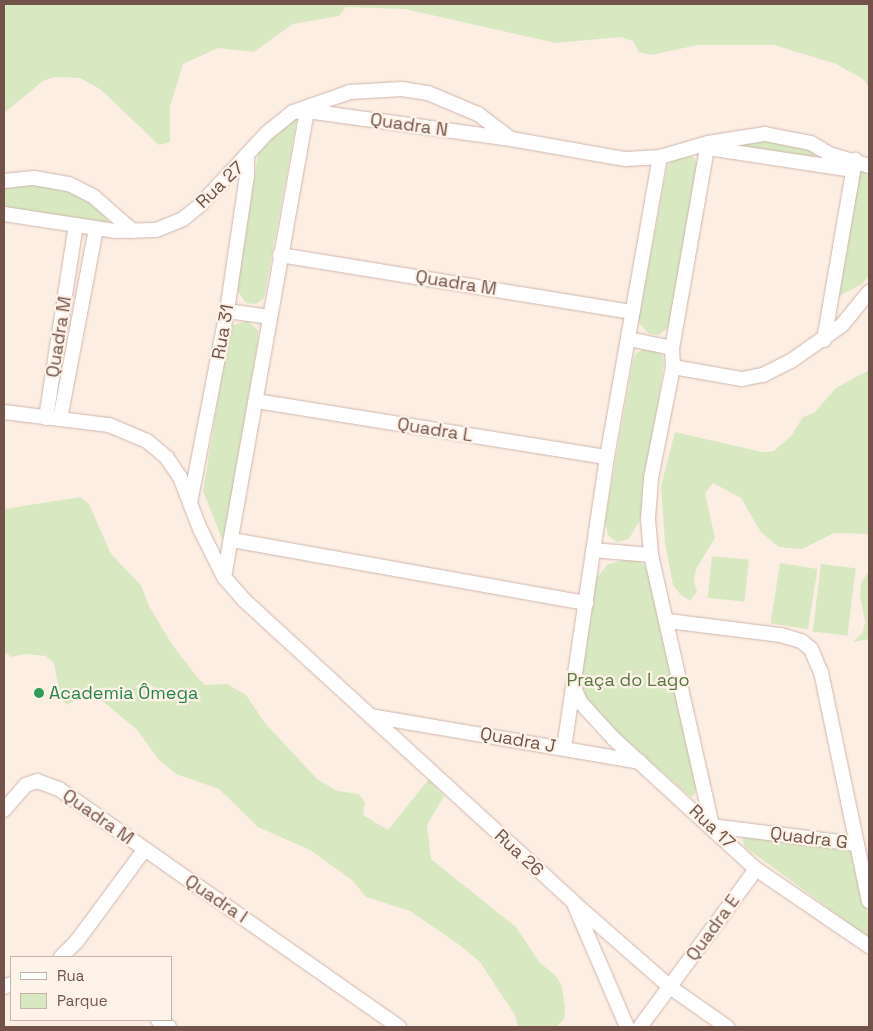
<!DOCTYPE html>
<html>
<head>
<meta charset="utf-8">
<style>
	body { margin:0 }
	#map { position:relative; width:873px; height:1031px; overflow:hidden; background:#fceee3; font-family:"Space Grotesk",sans-serif }
	div>[style] { position:absolute }
	[style*='--x'] { left:calc(var(--x)*1px); top:calc(var(--y)*1px); width:calc(var(--w)*1px); rotate:calc(var(--a)*1deg) }
	.green>* { inset:0; background:#d8e9c2; transform-origin:0 0 }
	.roads { filter:drop-shadow(0 0 1px #cfb6ad) drop-shadow(0 0 1px #cfb6ad) }
	.minor>* { height:14px; margin:-7px; padding:0 7px; transform-origin:7px; border-radius:7px; background:#fff }
	.dots>* { width:14px; height:14px; translate:-50% -50%; box-sizing:border-box; border:2px solid #fff3e9; border-radius:50% }
	span { translate:-50% -50%; white-space:nowrap; text-align:center; line-height:1.15; -webkit-text-stroke:4.5px #fff3e9; paint-order:stroke }
	.street-label { font-size:18px; color:#73524a }
	.park-label { font-size:18px; color:#5b7842 }
	.leisure-label { font-size:18px; color:#27864d }
	.left { translate:0 -50%; text-align:left }
	.frame { position:absolute; inset:0; border:5px solid #73524a; pointer-events:none }
	.legend { position:absolute; left:10px; top:956px; width:162px; height:65px; box-sizing:border-box; background:#fff3e9; border:1px solid #c7b3a9; margin:0; padding:6px 9px; list-style:none; font-size:15px; color:#73524a }
	.legend li { display:flex; align-items:center; gap:10px; height:25px }
	.legend b { width:25px; border:1px solid #c7b3a9 }
</style>
</head>
<body>
<div id="map">
	<div class="green">
		<div style="clip-path:polygon(4px 4px,869px 4px,869px 87px,863px 79px,836px 64px,774px 45px,698px 45px,651px 55px,639px 52px,633px 41px,620px 37px,556px 43px,405px 9px,346px 7px,339px 16px,293px 24px,254px 52px,218px 48px,183px 64px,170px 107px,170px 142px,159px 145px,100px 89px,80px 78px,54px 77px,43px 81px,4px 113px)"></div>
		<div style="clip-path:polygon(298px 114px,264px 298px,256px 304px,246px 303px,236px 289px,259px 149px)"></div>
		<div style="clip-path:polygon(769px 138px,813px 148px,814px 156px,809px 160px,740px 147px,739px 142px)"></div>
		<div style="clip-path:polygon(686px 155px,695px 158px,698px 167px,670px 326px,659px 335px,649px 334px,639px 323px,639px 316px,667px 167px,673px 159px)"></div>
		<div style="clip-path:polygon(859px 168px,869px 171px,869px 276px,862px 284px,835px 298px)"></div>
		<div style="clip-path:polygon(38px 184px,78px 194px,102px 212px,110px 225px,4px 207px,4px 187px)"></div>
		<div style="clip-path:polygon(247px 321px,258px 330px,258px 339px,226px 531px,222px 539px,203px 491px,230px 326px)"></div>
		<div style="clip-path:polygon(645px 349px,655px 349px,662px 355px,664px 363px,640px 520px,629px 539px,617px 542px,608px 535px,605px 521px,633px 360px,636px 353px)"></div>
		<div style="clip-path:polygon(869px 370px,869px 534px,834px 533px,802px 549px,779px 547px,761px 532px,741px 498px,713px 483px,705px 493px,715px 538px,696px 569px,694px 581px,697px 592px,690px 601px,680px 594px,673px 585px,665px 543px,661px 486px,675px 432px,762px 452px,774px 451px,791px 436px,803px 417px,814px 413px,836px 388px)"></div>
		<div style="clip-path:polygon(81px 497px,89px 504px,111px 554px,141px 585px,149px 606px,171px 643px,197px 677px,205px 685px,227px 684px,246px 695px,265px 723px,318px 780px,338px 791px,359px 794px,365px 803px,363px 815px,388px 830px,429px 779px,444px 796px,427px 825px,431px 859px,516px 927px,540px 963px,557px 977px,562px 987px,565px 1008px,564px 1019px,556px 1027px,518px 1027px,515px 1015px,480px 962px,461px 946px,410px 911px,366px 897px,352px 880px,310px 850px,258px 827px,219px 789px,176px 774px,158px 759px,138px 731px,99px 698px,87px 694px,67px 705px,60px 696px,54px 663px,46px 656px,25px 654px,12px 657px,4px 652px,4px 509px)"></div>
		<div style="left:712px;top:556px;width:37px;height:42px;rotate:6deg"></div>
		<div style="clip-path:polygon(633px 558px,650px 569px,697px 787px,695px 794px,691px 797px,613px 729px,585px 701px,580px 690px,595px 580px,608px 564px)"></div>
		<div style="left:780px;top:563px;width:38px;height:61px;rotate:9deg"></div>
		<div style="left:821px;top:564px;width:35px;height:68px;rotate:7deg"></div>
		<div style="clip-path:polygon(869px 571px,869px 639px,853px 642px,863px 632px,865px 622px,860px 595px,861px 583px)"></div>
		<div style="clip-path:polygon(749px 835px,853px 852px,869px 920px,868px 937px,745px 847px,742px 838px)"></div>
	</div>
	<div class="roads">
		<div class="minor">
			<div style="--x:293;--y:112;--w:14;--a:-4"></div>
			<div style="--x:307;--y:111;--w:206;--a:7.8"></div>
			<div style="--x:511;--y:139;--w:116;--a:10"></div>
			<div style="--x:625;--y:159;--w:35;--a:-3"></div>
			<div style="--x:660;--y:157;--w:50;--a:-16.3"></div>
			<div style="--x:708;--y:143;--w:58;--a:-9"></div>
			<div style="--x:765;--y:134;--w:47;--a:11.1"></div>
			<div style="--x:811;--y:143;--w:21;--a:31"></div>
			<div style="--x:829;--y:154;--w:42;--a:16.7"></div>
			<div style="--x:707;--y:148;--w:203;--a:99.9"></div>
			<div style="--x:672;--y:348;--w:19;--a:87"></div>
			<div style="--x:673;--y:367;--w:113;--a:101.2"></div>
			<div style="--x:651;--y:478;--w:41;--a:94.2"></div>
			<div style="--x:648;--y:519;--w:36;--a:85"></div>
			<div style="--x:651;--y:555;--w:278;--a:77.3"></div>
			<div style="--x:712;--y:826;--w:146;--a:7.1"></div>
			<div style="--x:707;--y:148;--w:147;--a:8.6"></div>
			<div style="--x:4;--y:181;--w:30;--a:-6"></div>
			<div style="--x:34;--y:178;--w:36;--a:10"></div>
			<div style="--x:69;--y:184;--w:28;--a:27"></div>
			<div style="--x:94;--y:197;--w:52;--a:41.1"></div>
			<div style="--x:4;--y:214;--w:112;--a:8.7"></div>
			<div style="--x:115;--y:231;--w:41;--a:-1.4"></div>
			<div style="--x:156;--y:230;--w:29;--a:-22"></div>
			<div style="--x:183;--y:219;--w:22;--a:-39"></div>
			<div style="--x:200;--y:205;--w:98;--a:-47.1"></div>
			<div style="--x:267;--y:133;--w:33;--a:-39"></div>
			<div style="--x:293;--y:112;--w:60;--a:-19.3"></div>
			<div style="--x:350;--y:92;--w:52;--a:-3.3"></div>
			<div style="--x:402;--y:89;--w:26;--a:9"></div>
			<div style="--x:428;--y:93;--w:54;--a:22.8"></div>
			<div style="--x:478;--y:114;--w:41;--a:37.1"></div>
			<div style="--x:280;--y:255;--w:357;--a:9.2"></div>
			<div style="--x:227;--y:311;--w:43;--a:7.9"></div>
			<div style="--x:629;--y:339;--w:44;--a:11.8"></div>
			<div style="--x:824;--y:340;--w:183;--a:-80.2"></div>
			<div style="--x:673;--y:367;--w:70;--a:9.9"></div>
			<div style="--x:742;--y:379;--w:21;--a:-11"></div>
			<div style="--x:763;--y:375;--w:31;--a:-27"></div>
			<div style="--x:791;--y:361;--w:62;--a:-35.2"></div>
			<div style="--x:842;--y:325;--w:43;--a:-50.7"></div>
			<div style="--x:256;--y:401;--w:355;--a:9.1"></div>
			<div style="--x:4;--y:412;--w:106;--a:7.1"></div>
			<div style="--x:109;--y:425;--w:41;--a:22.8"></div>
			<div style="--x:147;--y:441;--w:26;--a:40"></div>
			<div style="--x:167;--y:458;--w:23;--a:56"></div>
			<div style="--x:180;--y:477;--w:56;--a:69"></div>
			<div style="--x:200;--y:529;--w:54;--a:63.4"></div>
			<div style="--x:224;--y:577;--w:32;--a:49"></div>
			<div style="--x:245;--y:601;--w:445;--a:42.5"></div>
			<div style="--x:573;--y:902;--w:129;--a:41.2"></div>
			<div style="--x:670;--y:987;--w:70;--a:35.1"></div>
			<div style="--x:46;--y:418;--w:195;--a:-81.2"></div>
			<div style="--x:60;--y:419;--w:194;--a:-79.3"></div>
			<div style="--x:190;--y:503;--w:196;--a:-79.1"></div>
			<div style="--x:227;--y:311;--w:137;--a:-81.6"></div>
			<div style="--x:247;--y:175;--w:17;--a:-90"></div>
			<div style="--x:232;--y:540;--w:360;--a:10.1"></div>
			<div style="--x:593;--y:550;--w:58;--a:4.9"></div>
			<div style="--x:224;--y:577;--w:473;--a:-79.9"></div>
			<div style="--x:307;--y:111;--w:8;--a:-45"></div>
			<div style="--x:668;--y:621;--w:114;--a:7.1"></div>
			<div style="--x:781;--y:635;--w:21;--a:17"></div>
			<div style="--x:801;--y:641;--w:13;--a:39"></div>
			<div style="--x:811;--y:649;--w:25;--a:67"></div>
			<div style="--x:821;--y:672;--w:234;--a:78.2"></div>
			<div style="--x:574;--y:688;--w:17;--a:65"></div>
			<div style="--x:581;--y:703;--w:49;--a:47.5"></div>
			<div style="--x:614;--y:739;--w:193;--a:42.5"></div>
			<div style="--x:756;--y:869;--w:137;--a:34.3"></div>
			<div style="--x:371;--y:716;--w:273;--a:9.7"></div>
			<div style="--x:564;--y:748;--w:294;--a:-81.6"></div>
			<div style="--x:607;--y:457;--w:305;--a:-80"></div>
			<div style="--x:4;--y:810;--w:33;--a:-49"></div>
			<div style="--x:26;--y:785;--w:12;--a:-20"></div>
			<div style="--x:37;--y:781;--w:23;--a:20"></div>
			<div style="--x:59;--y:789;--w:415;--a:35"></div>
			<div style="--x:575;--y:906;--w:132;--a:66.7"></div>
			<div style="--x:61;--y:957;--w:23;--a:-45"></div>
			<div style="--x:77;--y:941;--w:113;--a:-53.6"></div>
			<div style="--x:4;--y:987;--w:8;--a:-23"></div>
			<div style="--x:158;--y:1020;--w:13;--a:32"></div>
			<div style="--x:640;--y:1027;--w:196;--a:-53.7"></div>
		</div>
	</div>
	<div class="dots">
		<div style="left:39px;top:693px;background:#2e9e5b"></div>
	</div>
	<div class="street-label">
		<span style="left:409px;top:125px;rotate:8deg">Quadra N</span>
		<span style="left:220px;top:185px;rotate:-44deg">Rua 27</span>
		<span style="left:456px;top:283px;rotate:9deg">Quadra M</span>
		<span style="left:223px;top:332px;rotate:-80deg">Rua 31</span>
		<span style="left:59px;top:337px;rotate:-81deg">Quadra M</span>
		<span style="left:435px;top:430px;rotate:9deg">Quadra L</span>
		<span style="left:518px;top:740px;rotate:10deg">Quadra J</span>
		<span style="left:98px;top:817px;rotate:35deg">Quadra M</span>
		<span style="left:712px;top:827px;rotate:43deg">Rua 17</span>
		<span style="left:809px;top:838px;rotate:7deg">Quadra G</span>
		<span style="left:519px;top:853px;rotate:43deg">Rua 26</span>
		<span style="left:216px;top:899px;rotate:34deg">Quadra I</span>
		<span style="left:713px;top:928px;rotate:-54deg">Quadra E</span>
	</div>
	<div class="park-label">
		<span style="left:628px;top:680px">Praça do Lago</span>
	</div>
	<div class="leisure-label">
		<span class="left" style="left:49px;top:693px">Academia Ômega</span>
	</div>
	<div class="frame"></div>
	<ul class="legend">
	<li><b style="height:6px;background:#fff"></b>Rua</li>
	<li><b style="height:14px;background:#d8e9c2"></b>Parque</li>
	</ul>
</div>
</body>
</html>
